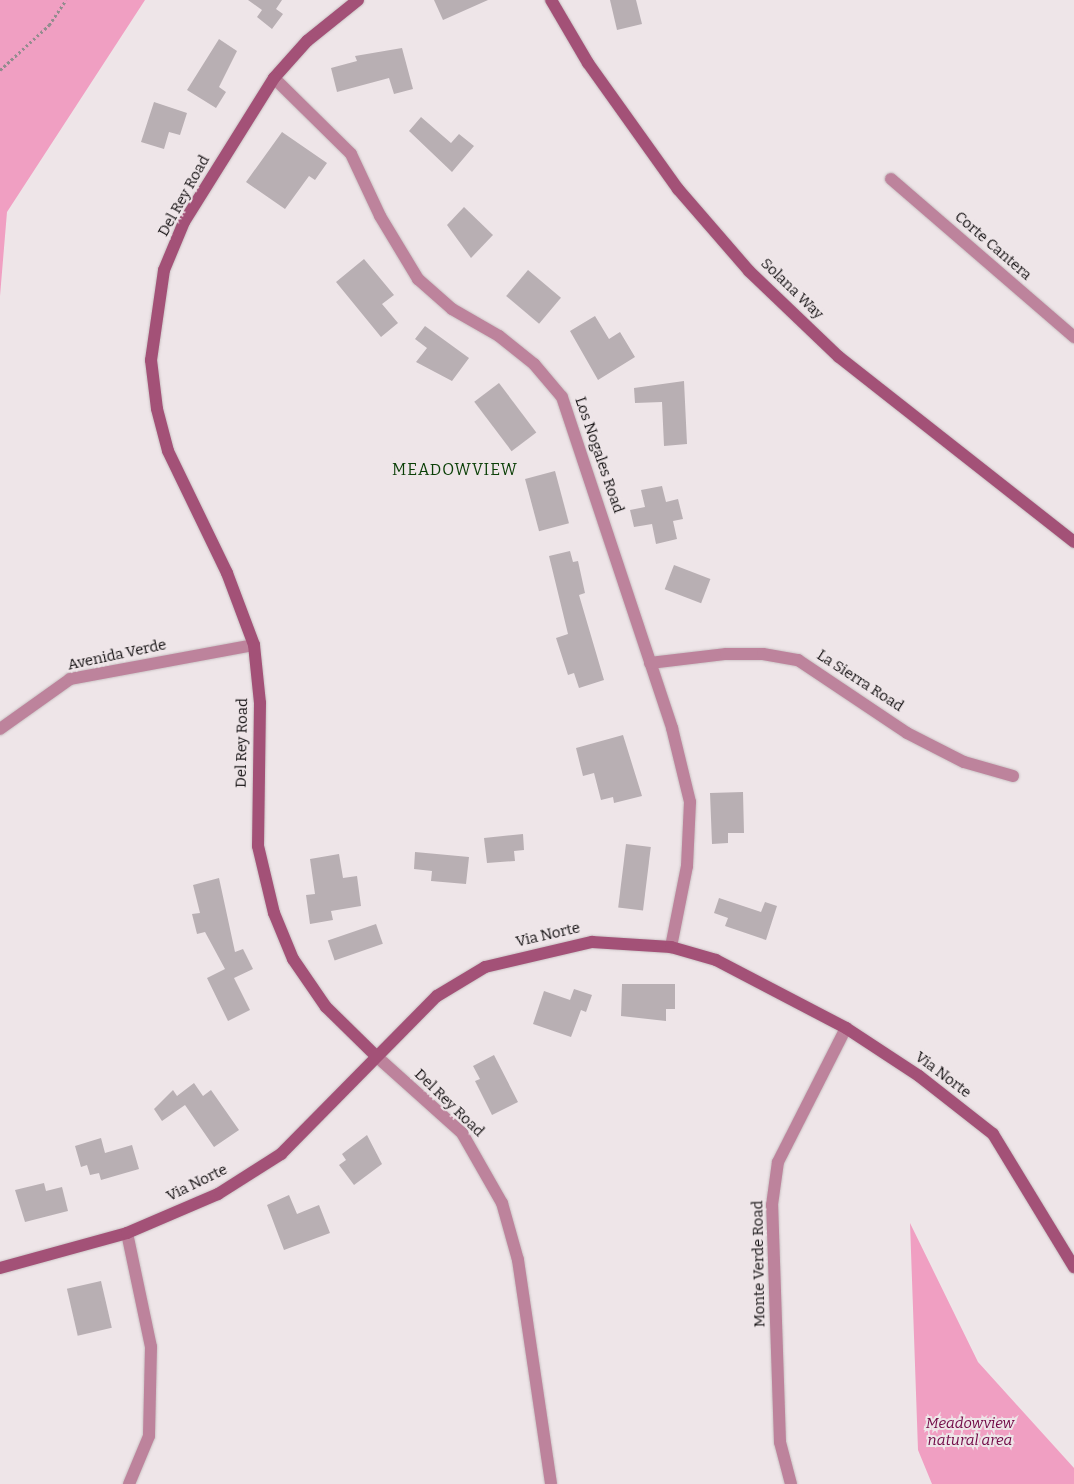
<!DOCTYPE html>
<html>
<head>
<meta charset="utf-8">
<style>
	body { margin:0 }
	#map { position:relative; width:1074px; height:1484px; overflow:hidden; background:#eee5e8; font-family:Bitter,serif }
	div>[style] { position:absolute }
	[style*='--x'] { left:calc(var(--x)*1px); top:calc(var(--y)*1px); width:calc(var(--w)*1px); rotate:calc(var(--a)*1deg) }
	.green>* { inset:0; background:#f09fc2 }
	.building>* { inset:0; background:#b8afb3; transform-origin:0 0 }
	.path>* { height:2.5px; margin-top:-1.25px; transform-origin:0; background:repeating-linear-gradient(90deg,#938c8e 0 2.5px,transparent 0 5px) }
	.roads { filter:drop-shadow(0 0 1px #cbc3c5) drop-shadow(0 0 1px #cbc3c5) }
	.street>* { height:12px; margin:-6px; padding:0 6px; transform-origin:6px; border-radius:6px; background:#bd839c }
	.secondary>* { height:12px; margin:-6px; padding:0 6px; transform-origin:6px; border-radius:6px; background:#a35177 }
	span { translate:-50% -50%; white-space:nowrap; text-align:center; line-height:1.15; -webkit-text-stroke:4px #eee5e8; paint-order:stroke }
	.street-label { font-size:15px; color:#110e0f }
	.park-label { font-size:15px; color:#710946; font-style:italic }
	.neighbourhood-label { font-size:16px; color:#0a3f06; letter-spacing:1px }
</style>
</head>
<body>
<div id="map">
	<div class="green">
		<div style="clip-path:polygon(0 0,145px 0,7px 212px,0 296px)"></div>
		<div style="clip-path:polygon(910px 1223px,978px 1362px,1074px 1468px,1074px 1484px,932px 1484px,918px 1450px)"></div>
	</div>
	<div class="building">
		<div style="clip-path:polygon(248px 0,282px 0,276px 9px,283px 14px,272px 29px,257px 17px,262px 10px)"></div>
		<div style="clip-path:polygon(434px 0,488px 0,443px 20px)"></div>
		<div style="clip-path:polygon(610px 0,636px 0,642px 24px,617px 30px)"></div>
		<div style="clip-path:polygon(219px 39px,237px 51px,219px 87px,226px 92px,216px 108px,187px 90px)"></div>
		<div style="clip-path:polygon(402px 48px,413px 89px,394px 94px,389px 78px,337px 92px,331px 68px,357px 61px,355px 56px)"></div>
		<div style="clip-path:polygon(154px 102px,187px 113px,180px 135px,169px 132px,164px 149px,141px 142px)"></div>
		<div style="clip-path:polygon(421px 117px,451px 143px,459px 134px,474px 146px,452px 172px,409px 131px)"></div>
		<div style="clip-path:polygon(282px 132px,327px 163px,315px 180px,309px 176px,285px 209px,246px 182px)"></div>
		<div style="clip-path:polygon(464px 207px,493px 235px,471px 258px,447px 225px)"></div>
		<div style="clip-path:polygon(364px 259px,394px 295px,382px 304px,398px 323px,381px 337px,336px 282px)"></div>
		<div style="left:528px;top:270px;width:43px;height:34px;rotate:40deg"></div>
		<div style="clip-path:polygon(595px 316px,609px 339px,620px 332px,635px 357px,598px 380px,570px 331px)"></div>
		<div style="clip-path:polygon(425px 326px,469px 358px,452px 381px,416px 362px,427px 348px,415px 339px)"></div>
		<div style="clip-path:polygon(684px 381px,687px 444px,664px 446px,662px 402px,635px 403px,634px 388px)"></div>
		<div style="left:499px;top:383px;width:62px;height:31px;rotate:53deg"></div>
		<div style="left:555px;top:471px;width:54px;height:31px;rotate:75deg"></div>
		<div style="clip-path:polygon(662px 486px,666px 502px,678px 499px,683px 519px,673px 521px,677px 539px,656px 544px,652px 524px,634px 527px,630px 510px,645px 507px,641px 490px)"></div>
		<div style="clip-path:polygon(570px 551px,573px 562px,578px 561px,585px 593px,579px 595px,604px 680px,579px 688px,574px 673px,568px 675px,556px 638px,568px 634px,549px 556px)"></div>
		<div style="left:674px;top:565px;width:39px;height:26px;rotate:21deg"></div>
		<div style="clip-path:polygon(623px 735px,642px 796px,614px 803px,613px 797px,601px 800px,594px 773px,583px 776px,576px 748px)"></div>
		<div style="clip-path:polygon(743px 792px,744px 833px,728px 833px,728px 843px,712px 844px,710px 793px)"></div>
		<div style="clip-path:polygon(523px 834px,524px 850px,514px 851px,515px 861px,487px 863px,484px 838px)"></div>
		<div style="left:626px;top:844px;width:25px;height:64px;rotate:7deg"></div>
		<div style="clip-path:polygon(415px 852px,469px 857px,466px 884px,431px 881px,432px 871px,414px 869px)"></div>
		<div style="clip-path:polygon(339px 854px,343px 878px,357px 876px,361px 906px,331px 911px,333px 920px,310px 924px,306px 895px,315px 894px,310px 859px)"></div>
		<div style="clip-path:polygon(219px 878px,235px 952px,243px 949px,253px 969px,234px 978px,250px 1010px,228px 1021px,207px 978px,225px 969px,205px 932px,197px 934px,192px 914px,200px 913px,193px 885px)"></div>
		<div style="clip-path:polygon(719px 898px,761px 912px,765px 902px,777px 906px,766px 940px,725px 926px,728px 918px,714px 913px)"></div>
		<div style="left:376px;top:924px;width:21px;height:51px;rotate:71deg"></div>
		<div style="clip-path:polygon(622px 984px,675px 984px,675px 1009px,666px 1009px,666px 1021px,621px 1016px)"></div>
		<div style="clip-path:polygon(574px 989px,592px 995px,586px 1012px,581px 1010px,571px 1037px,533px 1024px,544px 991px,570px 1000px)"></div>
		<div style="clip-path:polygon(494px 1055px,518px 1102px,492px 1115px,475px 1081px,480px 1079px,473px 1066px)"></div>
		<div style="clip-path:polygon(194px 1083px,203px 1096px,211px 1090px,239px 1130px,214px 1147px,185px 1105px,162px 1121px,154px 1109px,173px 1090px,177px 1096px)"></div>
		<div style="clip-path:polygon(367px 1135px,382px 1164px,354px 1185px,339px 1165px,346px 1160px,342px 1154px)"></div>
		<div style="clip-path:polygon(101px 1138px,105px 1153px,132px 1145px,139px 1169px,101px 1180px,99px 1173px,90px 1175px,87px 1165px,81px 1167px,75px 1146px)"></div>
		<div style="clip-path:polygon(44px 1183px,46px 1191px,62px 1187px,68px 1211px,25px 1222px,15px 1190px)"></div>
		<div style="clip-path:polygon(289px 1195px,297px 1214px,319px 1205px,330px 1233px,284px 1250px,267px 1205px)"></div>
		<div style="left:101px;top:1281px;width:48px;height:35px;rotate:77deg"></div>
	</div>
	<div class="path">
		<div style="--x:0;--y:70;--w:67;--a:-42.6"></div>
		<div style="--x:49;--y:25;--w:30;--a:-56"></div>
	</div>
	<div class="roads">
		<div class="street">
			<div style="--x:274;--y:78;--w:108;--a:44.6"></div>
			<div style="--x:351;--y:154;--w:68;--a:64.9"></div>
			<div style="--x:380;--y:216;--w:74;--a:58.9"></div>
			<div style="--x:418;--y:279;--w:45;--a:41.4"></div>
			<div style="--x:452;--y:309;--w:54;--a:29.9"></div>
			<div style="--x:499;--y:336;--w:45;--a:38.7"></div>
			<div style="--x:534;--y:364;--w:43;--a:49.7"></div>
			<div style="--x:562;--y:397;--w:349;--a:71.6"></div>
			<div style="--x:672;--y:728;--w:76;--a:76.3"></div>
			<div style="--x:690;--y:802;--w:64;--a:92.7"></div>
			<div style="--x:687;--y:866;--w:83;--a:101.2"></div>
			<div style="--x:891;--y:179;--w:242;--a:40.8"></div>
			<div style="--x:650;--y:663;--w:77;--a:-6.8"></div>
			<div style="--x:726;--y:654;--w:37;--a:0"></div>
			<div style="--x:763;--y:654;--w:36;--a:10"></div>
			<div style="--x:798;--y:660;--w:131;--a:33.8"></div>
			<div style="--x:907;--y:733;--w:64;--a:27"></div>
			<div style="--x:964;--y:762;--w:51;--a:15.9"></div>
			<div style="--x:0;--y:729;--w:86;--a:-35.5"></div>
			<div style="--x:70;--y:679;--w:187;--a:-10.5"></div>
			<div style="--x:375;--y:1055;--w:117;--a:41.9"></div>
			<div style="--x:462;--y:1133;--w:81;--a:60.3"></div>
			<div style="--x:502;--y:1203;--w:59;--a:74.3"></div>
			<div style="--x:518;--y:1260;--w:226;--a:81.6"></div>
			<div style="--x:127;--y:1233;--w:116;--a:78.1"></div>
			<div style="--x:151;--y:1347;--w:89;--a:91.3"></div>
			<div style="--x:149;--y:1436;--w:52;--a:112.6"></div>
			<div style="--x:791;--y:1484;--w:43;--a:-104.7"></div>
			<div style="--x:780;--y:1442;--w:237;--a:-91.9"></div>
			<div style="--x:772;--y:1205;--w:43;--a:-82.1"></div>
			<div style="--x:778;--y:1162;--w:150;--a:-63.1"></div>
		</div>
		<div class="secondary">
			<div style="--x:358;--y:0;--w:65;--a:141.2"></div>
			<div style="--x:307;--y:41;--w:50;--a:131.7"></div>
			<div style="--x:274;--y:78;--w:170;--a:122"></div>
			<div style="--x:184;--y:222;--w:52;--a:112.6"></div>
			<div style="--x:164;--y:270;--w:91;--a:98.2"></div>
			<div style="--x:151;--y:360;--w:49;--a:83"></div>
			<div style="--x:157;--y:409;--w:43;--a:75.3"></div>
			<div style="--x:168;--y:451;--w:136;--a:64.2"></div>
			<div style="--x:227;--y:573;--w:77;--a:69.4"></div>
			<div style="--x:254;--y:645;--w:58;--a:84.1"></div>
			<div style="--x:260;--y:703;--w:143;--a:90.8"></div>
			<div style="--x:258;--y:846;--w:69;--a:76.6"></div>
			<div style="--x:274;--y:913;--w:50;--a:67.6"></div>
			<div style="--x:293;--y:959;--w:58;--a:55.5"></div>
			<div style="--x:326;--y:1007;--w:69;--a:44.4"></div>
			<div style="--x:551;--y:0;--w:73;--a:59.6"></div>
			<div style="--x:588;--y:63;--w:155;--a:54.5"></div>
			<div style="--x:678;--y:189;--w:108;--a:49.1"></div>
			<div style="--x:749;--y:271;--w:124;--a:43.7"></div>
			<div style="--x:839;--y:357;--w:299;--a:38.2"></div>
			<div style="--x:0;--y:1268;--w:132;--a:-15.4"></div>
			<div style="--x:127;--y:1233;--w:99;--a:-23.2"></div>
			<div style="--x:218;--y:1194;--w:75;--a:-32.4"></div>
			<div style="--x:281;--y:1154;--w:222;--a:-45.4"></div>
			<div style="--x:437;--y:996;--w:56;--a:-31.1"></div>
			<div style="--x:485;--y:967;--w:110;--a:-13.2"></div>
			<div style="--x:592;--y:942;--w:79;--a:3.6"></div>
			<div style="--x:671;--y:947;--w:47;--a:16.1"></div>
			<div style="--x:716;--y:960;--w:147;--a:27.6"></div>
			<div style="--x:846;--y:1028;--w:87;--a:33.3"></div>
			<div style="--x:919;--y:1076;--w:94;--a:38.1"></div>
			<div style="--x:993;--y:1134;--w:156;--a:58.7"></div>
		</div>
	</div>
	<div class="street-label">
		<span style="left:184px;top:196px;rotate:-61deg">Del Rey Road</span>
		<span style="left:993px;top:246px;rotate:41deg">Corte Cantera</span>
		<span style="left:792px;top:289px;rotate:44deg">Solana Way</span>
		<span style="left:599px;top:455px;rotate:71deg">Los Nogales Road</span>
		<span style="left:117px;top:655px;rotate:-12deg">Avenida Verde</span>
		<span style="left:860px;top:681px;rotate:33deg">La Sierra Road</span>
		<span style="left:242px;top:743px;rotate:-89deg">Del Rey Road</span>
		<span style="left:548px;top:935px;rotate:-13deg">Via Norte</span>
		<span style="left:943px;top:1075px;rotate:37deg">Via Norte</span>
		<span style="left:449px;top:1103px;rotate:44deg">Del Rey Road</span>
		<span style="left:197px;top:1183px;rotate:-26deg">Via Norte</span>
		<span style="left:759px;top:1264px;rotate:-91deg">Monte Verde Road</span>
	</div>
	<div class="park-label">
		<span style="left:970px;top:1432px">Meadowview<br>natural area</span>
	</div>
	<div class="neighbourhood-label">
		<span style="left:455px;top:470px">MEADOWVIEW</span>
	</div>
</div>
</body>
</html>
